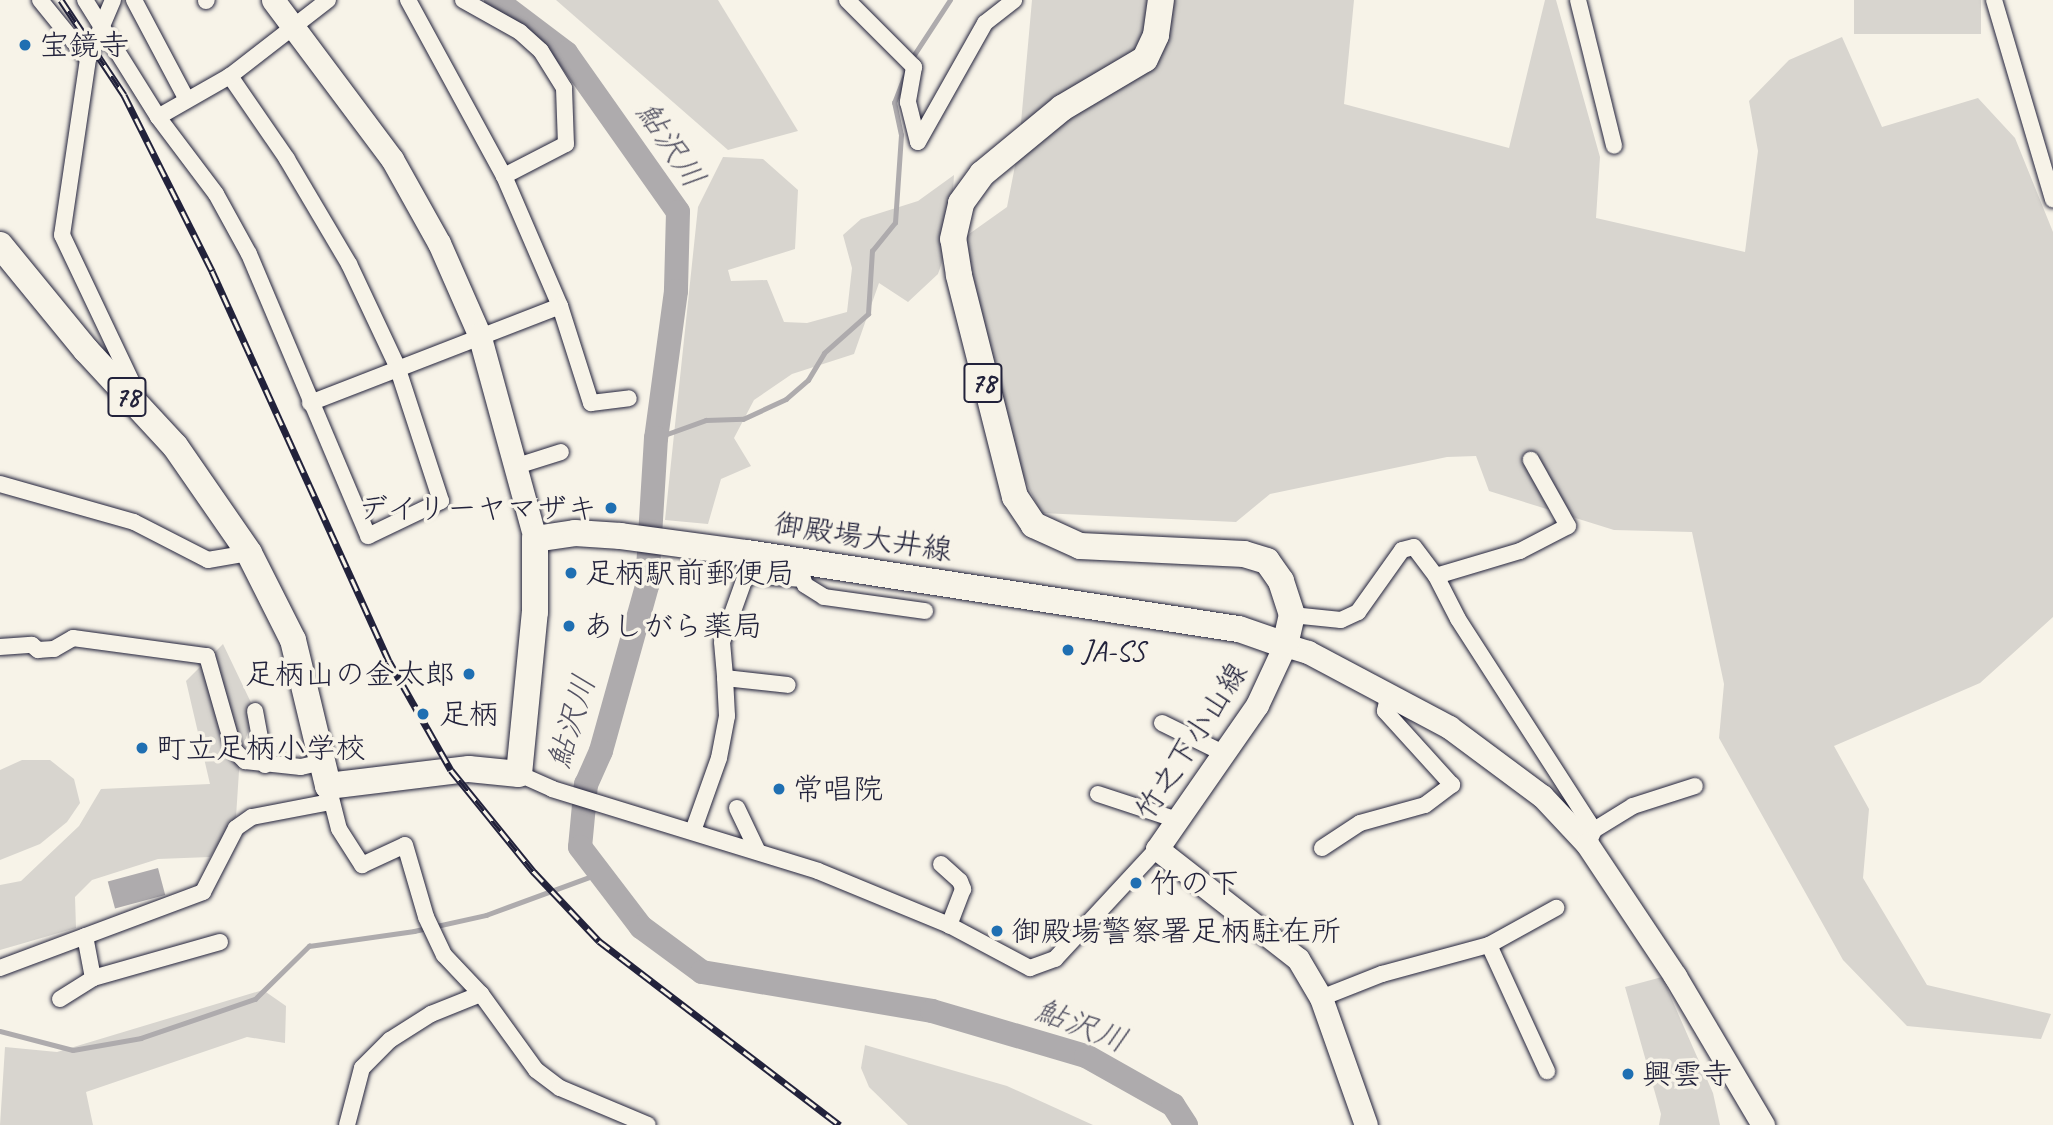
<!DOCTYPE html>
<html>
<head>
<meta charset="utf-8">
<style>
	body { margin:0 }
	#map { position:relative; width:2053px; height:1125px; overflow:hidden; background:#f7f3e8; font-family:Caveat,"Klee One",sans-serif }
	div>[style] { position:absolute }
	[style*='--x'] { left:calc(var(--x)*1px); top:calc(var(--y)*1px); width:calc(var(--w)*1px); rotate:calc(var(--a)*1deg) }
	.green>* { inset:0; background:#d8d5cf; transform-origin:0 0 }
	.water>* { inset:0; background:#aeabad; transform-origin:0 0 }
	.stream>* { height:4.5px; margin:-2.25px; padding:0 2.25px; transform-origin:2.25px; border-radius:2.25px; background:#aeabad }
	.river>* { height:24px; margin:-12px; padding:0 12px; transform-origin:12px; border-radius:12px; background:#aeabad }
	.roads { filter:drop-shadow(0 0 2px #22223b) drop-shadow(0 0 2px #22223b) }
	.street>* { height:16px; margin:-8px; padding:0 8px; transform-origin:8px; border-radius:8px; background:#f7f3e8 }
	.secondary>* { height:23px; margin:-11.5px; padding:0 11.5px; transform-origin:11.5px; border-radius:11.5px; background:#f7f3e8 }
	.primary>* { height:26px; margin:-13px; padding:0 13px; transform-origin:13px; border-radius:13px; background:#f7f3e8 }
	.rail>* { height:7px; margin-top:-3.5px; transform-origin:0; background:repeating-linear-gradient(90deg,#f7f3e8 0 13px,#22223b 0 26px); box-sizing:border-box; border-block:2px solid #22223b }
	.dots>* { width:19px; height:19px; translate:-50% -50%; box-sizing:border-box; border:4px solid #f7f3e8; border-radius:50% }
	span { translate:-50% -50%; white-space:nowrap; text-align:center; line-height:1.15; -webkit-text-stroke:7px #f7f3e8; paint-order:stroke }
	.shield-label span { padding:2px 5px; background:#f7f3e8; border:2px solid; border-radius:5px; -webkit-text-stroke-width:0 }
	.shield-label { font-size:28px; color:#22223b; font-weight:700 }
	.poi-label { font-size:30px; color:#22223b }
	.left { translate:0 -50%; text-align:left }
	.right { translate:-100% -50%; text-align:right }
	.street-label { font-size:30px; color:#22223b }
	.water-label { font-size:32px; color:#535263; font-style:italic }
</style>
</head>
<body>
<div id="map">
	<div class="green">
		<div style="clip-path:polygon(556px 0,718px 0,798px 131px,728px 150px)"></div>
		<div style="clip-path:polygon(1032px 0,1354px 0,1344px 104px,1509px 148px,1545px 0,1556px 0,1600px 157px,1596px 218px,1745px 252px,1758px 151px,1749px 101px,1789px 60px,1842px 37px,1882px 127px,1978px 98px,2015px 138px,2053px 232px,2053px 617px,1980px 683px,1834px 746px,1869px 809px,1863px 878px,1927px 985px,2051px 1014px,2041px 1039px,1907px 1026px,1843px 960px,1719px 738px,1724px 684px,1692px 532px,1614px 530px,1489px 491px,1476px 456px,1447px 457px,1270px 494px,1236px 522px,1041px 513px,1009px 447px,962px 239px,1007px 207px,1019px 145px)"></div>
		<div style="left:1854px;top:0;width:127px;height:34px"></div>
		<div style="clip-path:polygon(723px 157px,763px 159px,798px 190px,795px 249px,728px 270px,731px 281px,767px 280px,784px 322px,807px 323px,847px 312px,852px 268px,843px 235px,861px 219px,918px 201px,954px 175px,950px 239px,938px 274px,908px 302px,879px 283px,854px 354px,792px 374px,754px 400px,734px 438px,751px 466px,721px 479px,708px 524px,665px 520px,698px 207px)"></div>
		<div style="clip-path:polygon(223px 644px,255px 711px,240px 756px,236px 817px,210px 857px,158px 859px,92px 880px,75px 897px,76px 928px,0 950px,0 885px,21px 881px,79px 826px,101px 789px,210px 784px,186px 681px)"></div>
		<div style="clip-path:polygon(22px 760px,50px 760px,74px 779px,80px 803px,67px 822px,40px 844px,0 860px,0 770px)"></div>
		<div style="clip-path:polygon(1662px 977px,1713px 1093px,1720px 1125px,1659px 1125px,1661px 1114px,1625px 987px)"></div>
		<div style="clip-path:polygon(263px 990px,286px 1006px,285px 1043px,247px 1037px,86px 1092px,93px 1125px,0 1125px,5px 1047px,57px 1052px)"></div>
		<div style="clip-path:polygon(865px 1045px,1007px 1086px,1093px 1125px,908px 1125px,869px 1087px,861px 1068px)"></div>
	</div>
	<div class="water">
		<div style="left:158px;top:868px;width:28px;height:52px;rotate:75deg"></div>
	</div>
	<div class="stream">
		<div style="--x:912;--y:58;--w:69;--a:-56.8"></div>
		<div style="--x:656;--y:438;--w:53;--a:-19.8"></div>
		<div style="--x:706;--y:420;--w:37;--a:-2"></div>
		<div style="--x:743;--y:419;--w:47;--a:-24.9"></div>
		<div style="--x:786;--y:399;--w:29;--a:-41"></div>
		<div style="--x:808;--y:380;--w:31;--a:-59"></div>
		<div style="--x:824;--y:353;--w:59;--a:-41.6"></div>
		<div style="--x:868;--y:314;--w:63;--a:-86.4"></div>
		<div style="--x:872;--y:251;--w:36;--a:-51"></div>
		<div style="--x:895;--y:223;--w:88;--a:-86.1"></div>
		<div style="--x:901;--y:135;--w:33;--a:-102"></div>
		<div style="--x:894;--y:103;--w:33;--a:-69"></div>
		<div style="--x:0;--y:1031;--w:75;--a:14.6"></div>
		<div style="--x:73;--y:1050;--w:69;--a:-10"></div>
		<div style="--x:141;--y:1038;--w:120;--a:-18.9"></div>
		<div style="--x:255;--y:999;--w:76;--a:-44.5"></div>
		<div style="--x:309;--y:946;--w:106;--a:-8.1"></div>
		<div style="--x:414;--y:931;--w:74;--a:-12.5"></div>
		<div style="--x:486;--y:915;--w:121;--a:-20.2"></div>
	</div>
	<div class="river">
		<div style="--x:496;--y:0;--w:88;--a:37.1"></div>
		<div style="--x:566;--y:53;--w:194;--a:54.8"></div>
		<div style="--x:678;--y:212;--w:79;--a:91.5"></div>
		<div style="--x:676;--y:291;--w:148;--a:97.7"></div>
		<div style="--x:656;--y:438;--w:148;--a:93.5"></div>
		<div style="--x:647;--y:586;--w:171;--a:105.6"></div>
		<div style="--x:601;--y:751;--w:36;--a:114"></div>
		<div style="--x:586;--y:784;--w:63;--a:95.4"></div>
		<div style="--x:580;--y:847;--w:101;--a:52.7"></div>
		<div style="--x:641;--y:927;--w:76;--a:36.4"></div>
		<div style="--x:702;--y:972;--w:233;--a:9.6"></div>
		<div style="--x:932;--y:1011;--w:160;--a:16.3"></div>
		<div style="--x:1086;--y:1056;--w:100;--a:29.4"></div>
		<div style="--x:1173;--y:1105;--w:24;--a:57"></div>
	</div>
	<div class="roads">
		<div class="street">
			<div style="--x:40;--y:0;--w:76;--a:50.9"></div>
			<div style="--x:85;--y:0;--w:138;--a:58"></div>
			<div style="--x:158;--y:117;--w:96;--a:53"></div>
			<div style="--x:216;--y:194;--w:68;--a:61.2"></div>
			<div style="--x:249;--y:254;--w:306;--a:67.1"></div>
			<div style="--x:368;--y:536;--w:81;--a:-25.6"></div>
			<div style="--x:441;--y:501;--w:142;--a:-108.1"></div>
			<div style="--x:397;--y:366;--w:113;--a:-115.2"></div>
			<div style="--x:349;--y:264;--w:122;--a:-120.6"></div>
			<div style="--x:287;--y:159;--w:101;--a:-124.5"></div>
			<div style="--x:113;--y:0;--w:64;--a:113"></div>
			<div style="--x:88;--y:59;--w:178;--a:98.4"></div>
			<div style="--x:62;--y:235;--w:170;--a:64.6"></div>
			<div style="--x:134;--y:0;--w:113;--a:62.1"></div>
			<div style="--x:408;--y:0;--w:200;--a:61.4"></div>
			<div style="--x:504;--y:176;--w:142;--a:66.7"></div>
			<div style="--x:560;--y:306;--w:102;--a:72.3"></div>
			<div style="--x:591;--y:403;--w:38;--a:-7"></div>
			<div style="--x:463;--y:0;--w:65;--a:29.3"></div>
			<div style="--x:520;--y:32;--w:28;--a:42"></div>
			<div style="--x:541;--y:51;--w:44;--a:58.1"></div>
			<div style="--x:564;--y:88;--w:56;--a:88"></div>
			<div style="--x:566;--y:144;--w:70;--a:152.7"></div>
			<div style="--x:847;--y:0;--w:95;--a:45"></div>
			<div style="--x:914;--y:67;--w:36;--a:100"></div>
			<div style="--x:908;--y:102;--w:41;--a:76"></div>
			<div style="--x:1578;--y:0;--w:150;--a:76.1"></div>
			<div style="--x:1994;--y:0;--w:208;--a:73.5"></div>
			<div style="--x:206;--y:1;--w:1;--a:-45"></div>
			<div style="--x:158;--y:117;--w:83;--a:-29.7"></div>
			<div style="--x:230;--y:76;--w:124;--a:-37.8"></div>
			<div style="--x:918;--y:142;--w:137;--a:-60.6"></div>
			<div style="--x:985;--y:23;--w:37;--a:-38"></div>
			<div style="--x:310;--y:403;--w:268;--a:-21.2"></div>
			<div style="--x:517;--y:466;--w:46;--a:-17.7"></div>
			<div style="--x:0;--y:484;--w:139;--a:15.8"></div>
			<div style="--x:134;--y:522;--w:83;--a:27.2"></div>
			<div style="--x:208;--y:560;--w:42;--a:-9.7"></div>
			<div style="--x:249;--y:553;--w:6;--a:-99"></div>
			<div style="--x:747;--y:553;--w:22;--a:93"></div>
			<div style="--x:746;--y:575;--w:71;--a:109.7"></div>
			<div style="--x:722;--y:642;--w:36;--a:85"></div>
			<div style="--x:725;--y:678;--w:63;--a:6.3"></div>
			<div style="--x:746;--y:575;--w:57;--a:4"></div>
			<div style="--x:803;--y:579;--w:6;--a:72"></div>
			<div style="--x:805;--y:585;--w:22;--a:32"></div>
			<div style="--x:824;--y:597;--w:102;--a:7.9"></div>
			<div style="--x:1436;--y:576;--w:48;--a:62.9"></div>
			<div style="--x:1458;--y:619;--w:251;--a:57.2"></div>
			<div style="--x:1292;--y:615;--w:49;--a:5.8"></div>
			<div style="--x:1341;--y:620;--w:19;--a:-25"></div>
			<div style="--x:1358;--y:612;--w:76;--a:-54.6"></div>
			<div style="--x:1402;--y:550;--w:12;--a:-14"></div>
			<div style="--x:1414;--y:547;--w:36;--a:53"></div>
			<div style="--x:1436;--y:576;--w:88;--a:-16.6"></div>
			<div style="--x:1520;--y:551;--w:54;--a:-27.5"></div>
			<div style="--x:1568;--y:526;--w:76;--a:-119.3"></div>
			<div style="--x:0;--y:647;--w:32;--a:-4"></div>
			<div style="--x:32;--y:645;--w:8;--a:40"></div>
			<div style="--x:38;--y:650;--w:16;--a:-4"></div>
			<div style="--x:54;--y:649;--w:22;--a:-30"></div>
			<div style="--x:73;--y:638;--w:135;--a:7.7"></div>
			<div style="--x:207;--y:656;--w:98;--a:74"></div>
			<div style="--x:234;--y:750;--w:16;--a:45"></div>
			<div style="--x:245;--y:761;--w:56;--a:6.1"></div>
			<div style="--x:301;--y:767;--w:22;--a:-13"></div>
			<div style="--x:255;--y:711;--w:55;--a:79.5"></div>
			<div style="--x:1162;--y:723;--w:68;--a:26.2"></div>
			<div style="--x:519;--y:774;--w:36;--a:24"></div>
			<div style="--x:552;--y:789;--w:278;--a:17.1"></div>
			<div style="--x:818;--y:871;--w:142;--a:22.4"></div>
			<div style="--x:949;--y:925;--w:92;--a:28"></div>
			<div style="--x:1030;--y:968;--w:27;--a:-20"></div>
			<div style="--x:1055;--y:959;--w:150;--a:-47.2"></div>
			<div style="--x:328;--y:786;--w:44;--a:75.7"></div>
			<div style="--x:339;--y:829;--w:43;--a:57.4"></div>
			<div style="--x:362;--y:865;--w:47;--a:-24.9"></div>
			<div style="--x:405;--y:845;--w:75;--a:73.7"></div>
			<div style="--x:426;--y:917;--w:42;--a:64.7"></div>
			<div style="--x:444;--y:955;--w:54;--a:46.5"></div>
			<div style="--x:481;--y:994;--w:94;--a:54.1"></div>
			<div style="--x:536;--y:1070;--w:30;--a:37"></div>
			<div style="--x:560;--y:1088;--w:95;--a:22.8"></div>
			<div style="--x:1098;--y:794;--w:83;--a:18.2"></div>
			<div style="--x:737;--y:808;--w:47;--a:64.5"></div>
			<div style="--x:693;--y:831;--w:77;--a:-70.4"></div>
			<div style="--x:719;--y:758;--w:43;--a:-79.2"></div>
			<div style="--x:727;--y:716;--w:38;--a:-93"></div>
			<div style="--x:1590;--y:839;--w:10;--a:-66"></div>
			<div style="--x:1594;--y:830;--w:46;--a:-31.6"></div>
			<div style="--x:1633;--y:806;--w:65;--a:-17.9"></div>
			<div style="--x:1322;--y:848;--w:45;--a:-33.3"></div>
			<div style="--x:1360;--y:823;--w:67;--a:-15.5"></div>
			<div style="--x:1425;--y:805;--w:34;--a:-37"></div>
			<div style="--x:1452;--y:785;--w:100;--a:-132.2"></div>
			<div style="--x:1385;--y:711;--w:19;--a:-78"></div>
			<div style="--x:941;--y:864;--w:25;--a:42"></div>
			<div style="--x:960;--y:881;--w:9;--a:69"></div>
			<div style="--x:963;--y:889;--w:39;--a:111"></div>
			<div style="--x:85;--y:936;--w:43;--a:79.2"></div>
			<div style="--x:93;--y:978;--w:132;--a:-15.8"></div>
			<div style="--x:1489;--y:945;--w:139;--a:65.3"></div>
			<div style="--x:0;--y:968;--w:217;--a:-20.5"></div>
			<div style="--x:203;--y:892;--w:72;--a:-62.7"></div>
			<div style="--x:236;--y:828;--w:19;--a:-35"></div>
			<div style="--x:252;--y:817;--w:79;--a:-10.9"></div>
			<div style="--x:1321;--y:998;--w:66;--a:-21.5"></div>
			<div style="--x:1382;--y:974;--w:111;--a:-15.2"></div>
			<div style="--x:1489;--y:945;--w:77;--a:-28.9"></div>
			<div style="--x:60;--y:999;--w:39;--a:-32"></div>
			<div style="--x:347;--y:1125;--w:59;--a:-75.3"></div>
			<div style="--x:362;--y:1068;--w:40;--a:-45"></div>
			<div style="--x:390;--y:1040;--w:49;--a:-32.4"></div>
			<div style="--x:431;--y:1014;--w:54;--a:-21.8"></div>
		</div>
		<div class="secondary">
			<div style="--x:273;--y:0;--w:199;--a:53.2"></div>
			<div style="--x:392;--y:159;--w:96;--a:60.8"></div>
			<div style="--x:439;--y:243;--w:99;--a:66.3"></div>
			<div style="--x:479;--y:334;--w:213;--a:74.7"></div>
			<div style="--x:1366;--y:1125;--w:135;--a:-109.5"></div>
			<div style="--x:1321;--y:998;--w:45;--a:-120.5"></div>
			<div style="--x:1298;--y:959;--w:179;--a:-142"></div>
			<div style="--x:1157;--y:849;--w:175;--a:-55.2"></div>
			<div style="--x:1257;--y:705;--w:66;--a:-65"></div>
			<div style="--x:1285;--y:645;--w:24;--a:17"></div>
			<div style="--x:1308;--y:652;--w:160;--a:28"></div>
			<div style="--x:1449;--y:727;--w:116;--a:36.6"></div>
			<div style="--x:1542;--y:796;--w:66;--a:46.8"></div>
			<div style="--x:1587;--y:844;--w:159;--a:56.3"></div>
			<div style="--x:1675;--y:976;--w:173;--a:59.4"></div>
		</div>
		<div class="primary">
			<div style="--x:0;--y:245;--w:136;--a:50.7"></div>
			<div style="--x:86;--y:350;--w:131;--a:47.2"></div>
			<div style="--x:175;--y:446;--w:130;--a:55.3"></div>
			<div style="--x:249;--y:553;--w:97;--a:63.2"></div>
			<div style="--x:293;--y:640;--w:150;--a:76.5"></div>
			<div style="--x:328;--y:786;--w:142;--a:-6.9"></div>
			<div style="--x:469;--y:769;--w:50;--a:5.7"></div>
			<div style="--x:519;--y:774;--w:163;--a:-84.4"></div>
			<div style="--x:535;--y:612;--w:73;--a:-90"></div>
			<div style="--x:535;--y:539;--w:40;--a:-8.5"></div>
			<div style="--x:575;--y:533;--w:46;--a:3.7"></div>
			<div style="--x:621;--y:536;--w:127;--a:7.7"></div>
			<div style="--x:747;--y:553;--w:498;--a:8.8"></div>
			<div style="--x:1239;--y:629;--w:49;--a:19.2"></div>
			<div style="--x:1285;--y:645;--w:31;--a:-77"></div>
			<div style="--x:1292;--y:615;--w:36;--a:-108"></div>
			<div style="--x:1281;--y:581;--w:24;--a:-125"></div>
			<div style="--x:1267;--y:561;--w:24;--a:-163"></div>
			<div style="--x:1244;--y:554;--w:164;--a:-177.2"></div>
			<div style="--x:1080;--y:546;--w:51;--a:-155.5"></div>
			<div style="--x:1034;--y:525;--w:34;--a:-124"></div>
			<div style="--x:1015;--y:497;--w:229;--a:-104.2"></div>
			<div style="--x:959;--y:275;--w:36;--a:-99"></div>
			<div style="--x:953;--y:239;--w:37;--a:-77"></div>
			<div style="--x:961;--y:203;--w:36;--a:-54"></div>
			<div style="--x:982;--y:174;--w:104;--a:-39.5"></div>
			<div style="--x:1062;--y:108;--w:96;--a:-30.6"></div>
			<div style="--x:1145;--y:59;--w:26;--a:-65"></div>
			<div style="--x:1156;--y:35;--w:35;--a:-82"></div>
		</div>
	</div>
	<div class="rail">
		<div style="--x:61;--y:0;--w:114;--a:56.4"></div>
		<div style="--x:124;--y:95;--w:197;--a:63.4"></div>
		<div style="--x:212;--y:271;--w:428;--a:65.6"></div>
		<div style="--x:389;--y:661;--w:125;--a:60.4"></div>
		<div style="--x:451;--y:770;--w:132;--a:50.9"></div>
		<div style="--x:534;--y:872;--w:95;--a:46.7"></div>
		<div style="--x:599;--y:941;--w:303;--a:37.4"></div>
	</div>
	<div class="dots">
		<div style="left:25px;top:45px;background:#1f6fb2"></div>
		<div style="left:611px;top:508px;background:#1f6fb2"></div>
		<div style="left:571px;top:573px;background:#1f6fb2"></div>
		<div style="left:569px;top:626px;background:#1f6fb2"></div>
		<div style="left:1068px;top:650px;background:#1f6fb2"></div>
		<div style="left:469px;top:674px;background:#1f6fb2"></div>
		<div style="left:423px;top:714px;background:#1f6fb2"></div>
		<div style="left:142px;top:748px;background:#1f6fb2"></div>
		<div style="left:779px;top:789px;background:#1f6fb2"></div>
		<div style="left:1136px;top:883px;background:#1f6fb2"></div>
		<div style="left:997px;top:931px;background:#1f6fb2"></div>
		<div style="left:1628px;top:1074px;background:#1f6fb2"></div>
	</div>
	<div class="shield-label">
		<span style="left:983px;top:383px">78</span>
		<span style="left:127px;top:397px">78</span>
	</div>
	<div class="poi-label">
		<span class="left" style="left:39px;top:45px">宝鏡寺</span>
		<span class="right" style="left:597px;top:508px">デイリーヤマザキ</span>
		<span class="left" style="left:585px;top:573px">足柄駅前郵便局</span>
		<span class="left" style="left:583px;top:626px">あしがら薬局</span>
		<span class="left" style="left:1082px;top:650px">JA-SS</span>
		<span class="right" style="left:455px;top:674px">足柄山の金太郎</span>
		<span class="left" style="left:439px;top:714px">足柄</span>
		<span class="left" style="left:156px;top:748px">町立足柄小学校</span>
		<span class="left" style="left:793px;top:789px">常唱院</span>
		<span class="left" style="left:1150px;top:883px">竹の下</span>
		<span class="left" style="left:1011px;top:931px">御殿場警察署足柄駐在所</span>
		<span class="left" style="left:1642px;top:1074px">興雲寺</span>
	</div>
	<div class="street-label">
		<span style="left:863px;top:537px;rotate:9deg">御殿場大井線</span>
		<span style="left:1191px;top:741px;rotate:-57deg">竹之下小山線</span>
	</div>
	<div class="water-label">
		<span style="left:670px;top:145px;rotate:56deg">鮎沢川</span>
		<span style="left:572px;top:722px;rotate:-73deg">鮎沢川</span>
		<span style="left:1081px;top:1026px;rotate:21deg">鮎沢川</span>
	</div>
</div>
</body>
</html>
